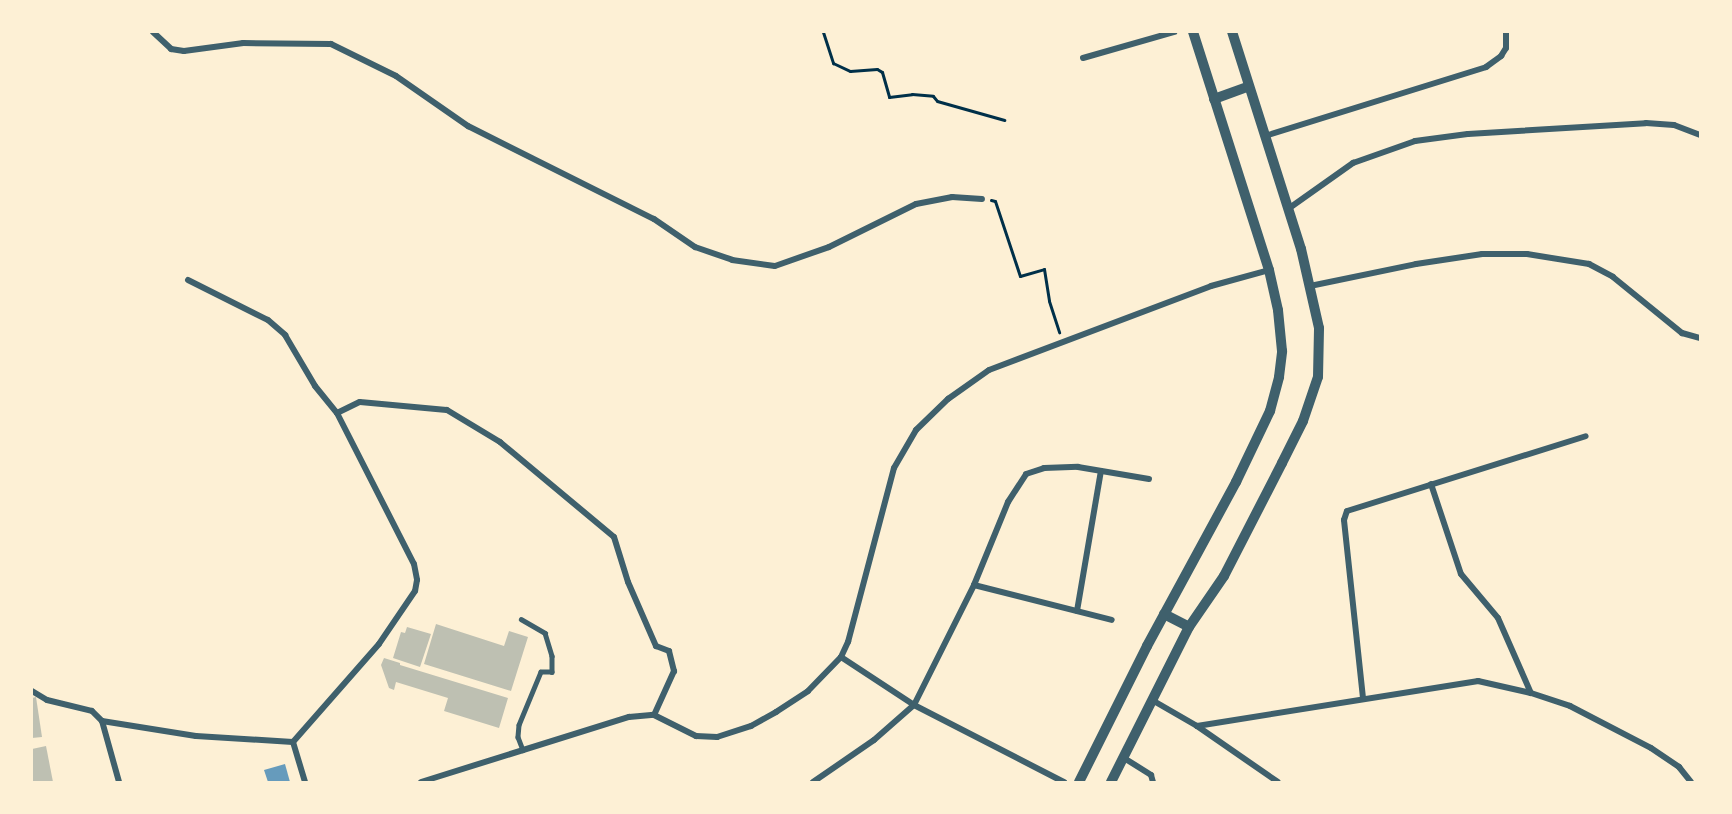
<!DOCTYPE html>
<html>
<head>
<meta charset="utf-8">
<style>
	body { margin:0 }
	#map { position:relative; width:1732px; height:814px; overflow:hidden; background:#fdf0d5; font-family:"Noto Sans",sans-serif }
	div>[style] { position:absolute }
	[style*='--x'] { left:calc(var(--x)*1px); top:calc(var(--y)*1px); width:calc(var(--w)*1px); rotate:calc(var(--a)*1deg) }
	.water>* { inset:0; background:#669bbc }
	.building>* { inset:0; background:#bec0b2 }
	.path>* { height:3px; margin:-1.5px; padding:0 1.5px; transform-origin:1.5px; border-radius:1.5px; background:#003049 }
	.service>* { height:4.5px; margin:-2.25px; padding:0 2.25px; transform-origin:2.25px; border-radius:2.25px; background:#3f606c }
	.minor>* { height:6px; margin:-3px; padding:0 3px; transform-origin:3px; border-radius:3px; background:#3f606c }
	.tertiary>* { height:10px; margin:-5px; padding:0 5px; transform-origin:5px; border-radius:5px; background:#3f606c }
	span { translate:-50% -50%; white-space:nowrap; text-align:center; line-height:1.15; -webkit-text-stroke:4.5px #fdf0d5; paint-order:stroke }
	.frame { position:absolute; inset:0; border:33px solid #fdf0d5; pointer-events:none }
</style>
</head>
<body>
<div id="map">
	<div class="water">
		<div style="clip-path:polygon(285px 764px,290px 782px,268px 782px,264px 770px)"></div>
	</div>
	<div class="building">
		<div style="clip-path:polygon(436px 624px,504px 646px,509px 631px,528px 637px,511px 691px,424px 664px)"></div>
		<div style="clip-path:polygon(407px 627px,431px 634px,420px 667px,393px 658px,401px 632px,405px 633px)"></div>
		<div style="clip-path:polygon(384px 658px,400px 663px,400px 665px,508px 698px,499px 728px,444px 711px,448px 698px,396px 682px,394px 690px,389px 688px,381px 665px)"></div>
		<div style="clip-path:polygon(36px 697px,42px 737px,32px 738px,32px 698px)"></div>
		<div style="clip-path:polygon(46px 746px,53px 782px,32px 782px,32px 749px)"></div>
	</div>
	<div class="path">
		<div style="--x:823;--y:32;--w:33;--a:72"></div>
		<div style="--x:833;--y:63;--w:19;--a:25"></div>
		<div style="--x:850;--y:71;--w:27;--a:-4"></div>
		<div style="--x:877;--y:69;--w:6;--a:31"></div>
		<div style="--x:882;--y:72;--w:26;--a:74"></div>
		<div style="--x:889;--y:97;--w:23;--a:-7"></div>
		<div style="--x:912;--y:94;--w:21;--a:5"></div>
		<div style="--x:933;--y:96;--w:6;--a:51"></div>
		<div style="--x:937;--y:101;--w:70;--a:15.8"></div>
		<div style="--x:991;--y:200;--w:4;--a:14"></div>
		<div style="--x:995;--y:201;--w:79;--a:71.6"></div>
		<div style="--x:1020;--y:276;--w:25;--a:-16"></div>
		<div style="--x:1044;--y:269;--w:32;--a:81"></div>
		<div style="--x:1049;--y:301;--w:33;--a:72"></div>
	</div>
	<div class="service">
		<div style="--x:521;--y:619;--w:28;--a:30"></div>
		<div style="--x:545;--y:633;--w:24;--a:73"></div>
		<div style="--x:552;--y:656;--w:16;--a:90"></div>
		<div style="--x:552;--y:672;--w:11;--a:180"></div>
		<div style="--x:541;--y:672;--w:57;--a:112.5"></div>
		<div style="--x:519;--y:725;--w:12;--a:95"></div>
		<div style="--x:518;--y:737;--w:14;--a:69"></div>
	</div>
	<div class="minor">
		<div style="--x:153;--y:32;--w:25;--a:43"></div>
		<div style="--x:171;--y:49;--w:13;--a:9"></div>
		<div style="--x:184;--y:51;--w:60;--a:-7.7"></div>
		<div style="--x:243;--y:43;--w:88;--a:0.7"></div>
		<div style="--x:331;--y:44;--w:72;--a:26.2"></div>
		<div style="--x:396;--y:76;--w:88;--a:34.8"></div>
		<div style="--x:468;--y:126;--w:208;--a:26.6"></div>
		<div style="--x:654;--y:219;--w:50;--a:34.3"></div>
		<div style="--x:695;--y:247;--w:39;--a:19"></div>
		<div style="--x:732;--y:260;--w:43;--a:7.9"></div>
		<div style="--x:775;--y:266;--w:57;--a:-19.4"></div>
		<div style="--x:829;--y:247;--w:97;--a:-26.3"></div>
		<div style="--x:916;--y:204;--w:37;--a:-11"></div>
		<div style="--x:952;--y:197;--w:30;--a:4"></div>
		<div style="--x:1083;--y:58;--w:95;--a:-15.9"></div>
		<div style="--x:1265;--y:136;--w:232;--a:-17.3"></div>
		<div style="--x:1486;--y:67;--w:19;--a:-36"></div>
		<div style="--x:1501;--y:56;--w:9;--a:-58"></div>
		<div style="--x:1506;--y:48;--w:16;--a:-90"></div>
		<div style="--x:1288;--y:209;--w:80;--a:-35.3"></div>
		<div style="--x:1353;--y:163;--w:66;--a:-19.5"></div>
		<div style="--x:1415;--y:141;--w:53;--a:-7.5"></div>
		<div style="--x:1468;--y:134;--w:178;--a:-3.5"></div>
		<div style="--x:1646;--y:123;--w:28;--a:4"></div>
		<div style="--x:1674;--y:125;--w:28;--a:21"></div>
		<div style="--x:188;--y:280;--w:89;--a:26.6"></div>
		<div style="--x:268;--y:320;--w:23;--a:41"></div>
		<div style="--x:285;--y:335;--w:59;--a:59.5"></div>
		<div style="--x:315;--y:386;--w:35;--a:51"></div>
		<div style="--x:337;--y:413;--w:169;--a:63"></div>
		<div style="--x:414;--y:564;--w:16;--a:79"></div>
		<div style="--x:417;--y:580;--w:11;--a:100"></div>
		<div style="--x:415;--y:591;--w:64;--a:124.2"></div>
		<div style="--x:379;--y:644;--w:130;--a:131.3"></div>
		<div style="--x:1310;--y:286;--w:108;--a:-11.7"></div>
		<div style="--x:1416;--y:264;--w:67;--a:-8.6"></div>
		<div style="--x:1482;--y:254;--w:45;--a:0"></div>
		<div style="--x:1527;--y:254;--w:63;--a:9.2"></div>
		<div style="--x:1589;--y:264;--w:27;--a:28"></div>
		<div style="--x:1613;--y:277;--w:89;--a:39.1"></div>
		<div style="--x:1682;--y:333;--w:19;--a:16"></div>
		<div style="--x:337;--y:413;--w:25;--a:-26"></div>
		<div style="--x:360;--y:402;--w:87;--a:5.3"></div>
		<div style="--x:447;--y:410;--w:62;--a:31.1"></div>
		<div style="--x:500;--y:442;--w:148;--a:39.8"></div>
		<div style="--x:614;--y:537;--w:47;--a:72.7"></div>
		<div style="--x:628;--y:582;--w:70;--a:66.4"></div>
		<div style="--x:656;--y:646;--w:14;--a:21"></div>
		<div style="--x:669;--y:651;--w:21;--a:76"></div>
		<div style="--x:674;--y:671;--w:48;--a:114.4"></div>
		<div style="--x:1431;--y:484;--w:95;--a:71.6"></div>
		<div style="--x:1461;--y:574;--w:57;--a:49.9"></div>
		<div style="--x:1498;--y:618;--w:82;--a:66.3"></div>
		<div style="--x:974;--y:585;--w:142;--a:14.2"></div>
		<div style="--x:1077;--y:611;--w:142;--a:-80.3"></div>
		<div style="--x:841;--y:657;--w:87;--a:33.3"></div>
		<div style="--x:914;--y:705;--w:169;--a:27.2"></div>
		<div style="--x:32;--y:691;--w:17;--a:31"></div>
		<div style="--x:47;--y:700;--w:46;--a:13.7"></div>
		<div style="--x:92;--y:711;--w:14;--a:45"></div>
		<div style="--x:102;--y:721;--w:63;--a:74.4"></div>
		<div style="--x:1363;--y:698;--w:179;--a:-96.1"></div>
		<div style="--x:1344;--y:520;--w:9;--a:-72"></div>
		<div style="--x:1347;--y:511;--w:250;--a:-17.4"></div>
		<div style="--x:1152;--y:700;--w:52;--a:30"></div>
		<div style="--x:1197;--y:726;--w:98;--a:34.7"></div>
		<div style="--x:102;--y:721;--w:95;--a:9.1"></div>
		<div style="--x:196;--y:736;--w:97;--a:3.5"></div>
		<div style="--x:1197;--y:726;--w:285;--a:-9.1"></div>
		<div style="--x:1478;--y:681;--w:54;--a:12.8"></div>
		<div style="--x:1531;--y:693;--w:41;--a:18.4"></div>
		<div style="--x:1570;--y:706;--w:91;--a:27.4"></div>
		<div style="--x:1651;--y:748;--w:34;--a:34"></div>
		<div style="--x:1679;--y:767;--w:19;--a:51"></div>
		<div style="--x:293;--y:742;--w:42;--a:73.3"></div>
		<div style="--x:1124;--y:758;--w:32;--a:32"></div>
		<div style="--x:1151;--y:775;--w:7;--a:74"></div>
		<div style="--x:421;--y:782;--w:218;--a:-17.4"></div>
		<div style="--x:629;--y:717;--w:25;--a:-5"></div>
		<div style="--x:654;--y:715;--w:47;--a:26.6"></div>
		<div style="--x:696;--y:736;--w:21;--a:3"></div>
		<div style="--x:717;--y:737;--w:36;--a:-18"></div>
		<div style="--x:751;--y:726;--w:29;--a:-29"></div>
		<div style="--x:776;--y:712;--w:38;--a:-33"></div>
		<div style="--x:808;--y:691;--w:47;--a:-45.9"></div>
		<div style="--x:841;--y:657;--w:17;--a:-65"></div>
		<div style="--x:848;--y:642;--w:180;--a:-75.2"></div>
		<div style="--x:894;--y:468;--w:44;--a:-59.9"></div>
		<div style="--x:916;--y:430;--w:45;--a:-44.1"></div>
		<div style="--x:948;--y:399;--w:50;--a:-35.3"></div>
		<div style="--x:989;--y:370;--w:237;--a:-20.7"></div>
		<div style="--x:1211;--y:286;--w:60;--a:-15.4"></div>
		<div style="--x:813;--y:782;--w:74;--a:-34.5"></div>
		<div style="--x:874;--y:740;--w:53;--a:-41.2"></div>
		<div style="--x:914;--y:705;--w:134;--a:-63.4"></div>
		<div style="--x:974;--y:585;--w:90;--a:-67.7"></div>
		<div style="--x:1008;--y:502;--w:33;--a:-57"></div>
		<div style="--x:1026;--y:474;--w:19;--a:-18"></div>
		<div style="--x:1044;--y:468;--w:34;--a:-2"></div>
		<div style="--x:1078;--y:467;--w:72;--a:9.6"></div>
	</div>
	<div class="tertiary">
		<div style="--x:1214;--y:99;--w:37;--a:-20"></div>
		<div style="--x:1164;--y:614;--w:28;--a:27"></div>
		<div style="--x:1079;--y:782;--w:152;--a:-63.4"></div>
		<div style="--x:1147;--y:646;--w:187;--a:-61.5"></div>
		<div style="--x:1236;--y:482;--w:79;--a:-64.4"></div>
		<div style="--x:1270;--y:411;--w:35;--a:-75"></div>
		<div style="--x:1279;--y:377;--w:26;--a:-83"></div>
		<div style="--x:1282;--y:351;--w:41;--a:-95.6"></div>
		<div style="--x:1278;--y:310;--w:41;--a:-102.7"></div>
		<div style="--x:1269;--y:270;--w:250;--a:-107.7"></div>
		<div style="--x:1111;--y:782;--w:174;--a:-63.3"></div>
		<div style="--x:1189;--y:627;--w:62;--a:-55.5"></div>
		<div style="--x:1224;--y:576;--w:127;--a:-62.8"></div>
		<div style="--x:1282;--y:463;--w:47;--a:-63.4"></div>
		<div style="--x:1303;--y:421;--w:46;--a:-71.2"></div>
		<div style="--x:1318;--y:377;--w:49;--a:-88.8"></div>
		<div style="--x:1319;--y:328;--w:81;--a:-102.8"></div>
		<div style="--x:1301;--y:249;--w:228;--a:-107.6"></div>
	</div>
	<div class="frame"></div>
</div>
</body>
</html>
